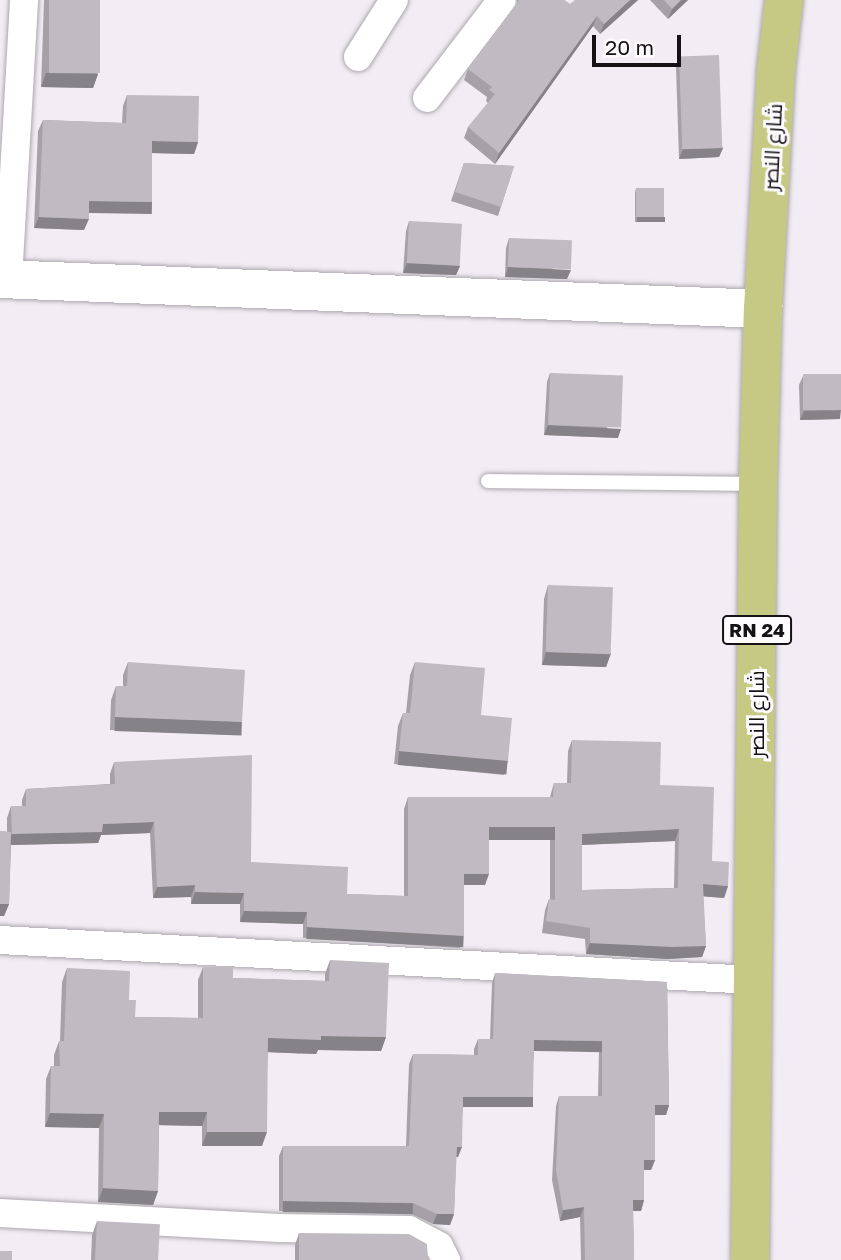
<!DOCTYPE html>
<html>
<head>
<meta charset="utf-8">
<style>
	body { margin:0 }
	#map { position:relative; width:841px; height:1260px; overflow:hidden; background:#f2edf4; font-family:"Golos Text",Cairo,sans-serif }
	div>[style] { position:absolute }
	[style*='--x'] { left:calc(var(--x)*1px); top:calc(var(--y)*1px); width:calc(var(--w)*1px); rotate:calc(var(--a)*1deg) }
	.roads { filter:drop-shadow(0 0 2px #aca7ae) drop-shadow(0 0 2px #aca7ae) }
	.service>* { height:14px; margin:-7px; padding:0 7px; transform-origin:7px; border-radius:7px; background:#fff }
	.minor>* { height:28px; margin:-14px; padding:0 14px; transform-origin:14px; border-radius:14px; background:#fff }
	.secondary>* { height:38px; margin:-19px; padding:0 19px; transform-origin:19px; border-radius:19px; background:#fff }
	.primary>* { height:38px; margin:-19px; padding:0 19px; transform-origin:19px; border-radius:19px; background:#c5c984 }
	.wall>* { inset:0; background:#a5a1a7 }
	.shaded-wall>* { inset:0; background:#868388; transform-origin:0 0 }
	.building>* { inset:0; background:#c0bbc2; transform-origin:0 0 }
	span { translate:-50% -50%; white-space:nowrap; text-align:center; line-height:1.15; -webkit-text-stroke:6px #fefbff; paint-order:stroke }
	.shield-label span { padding:2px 5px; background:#fefbff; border:2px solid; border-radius:5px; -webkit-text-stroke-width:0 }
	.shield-label { font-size:19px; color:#141215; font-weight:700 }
	.street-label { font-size:21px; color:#141215 }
	.scale { position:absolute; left:592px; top:35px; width:89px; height:32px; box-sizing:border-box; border:4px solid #141215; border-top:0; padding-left:9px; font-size:21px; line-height:24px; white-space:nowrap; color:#141215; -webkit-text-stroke:5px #fefbff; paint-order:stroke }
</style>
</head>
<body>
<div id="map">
	<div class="roads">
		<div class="service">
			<div style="--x:488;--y:481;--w:268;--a:0.6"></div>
		</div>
		<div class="minor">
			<div style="--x:358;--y:57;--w:67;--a:-57.7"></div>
			<div style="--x:427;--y:98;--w:123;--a:-52.6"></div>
			<div style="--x:8;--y:279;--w:279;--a:-86.7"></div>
			<div style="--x:0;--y:940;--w:755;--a:3.04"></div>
			<div style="--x:0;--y:1213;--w:279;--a:3.1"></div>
			<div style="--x:279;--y:1228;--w:130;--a:0.9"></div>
			<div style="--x:409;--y:1230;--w:34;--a:28"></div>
			<div style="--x:439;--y:1246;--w:16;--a:63"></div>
		</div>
		<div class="secondary">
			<div style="--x:0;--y:279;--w:764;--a:2.25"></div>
		</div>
		<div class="primary">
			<div style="--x:750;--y:1260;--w:776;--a:-89.41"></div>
			<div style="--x:758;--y:484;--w:175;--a:-88.4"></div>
			<div style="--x:763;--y:309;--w:239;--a:-86.9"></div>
			<div style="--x:776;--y:70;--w:70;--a:-83.5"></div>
		</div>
	</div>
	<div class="wall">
		<div style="clip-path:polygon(44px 0,49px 0,98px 74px,93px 88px,41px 87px)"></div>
		<div style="clip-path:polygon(517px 0,564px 0,570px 4px,638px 0,600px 34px,593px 26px,495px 164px,464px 138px,468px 127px,488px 103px,486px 101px,487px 97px,464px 80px,468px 69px,517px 3px)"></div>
		<div style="clip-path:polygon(650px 0,688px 0,668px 19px)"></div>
		<div style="clip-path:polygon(679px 57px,723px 148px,719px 157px,679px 159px,676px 66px)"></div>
		<div style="clip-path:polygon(127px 95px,198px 142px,194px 154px,152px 153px,148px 213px,89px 212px,84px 230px,34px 228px,38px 131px,43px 120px,122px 123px,123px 106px)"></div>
		<div style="clip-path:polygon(464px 163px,514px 166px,498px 216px,451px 201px)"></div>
		<div style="clip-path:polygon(636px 188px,663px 222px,635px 222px,635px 193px)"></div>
		<div style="clip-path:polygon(409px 221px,460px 266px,456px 275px,403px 273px,406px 231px)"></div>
		<div style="clip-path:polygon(509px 238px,567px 279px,505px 277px,506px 248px)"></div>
		<div style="clip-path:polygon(550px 373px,618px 438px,544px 435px,547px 382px)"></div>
		<div style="clip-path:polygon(803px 376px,840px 419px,800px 420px,799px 385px)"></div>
		<div style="clip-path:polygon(548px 585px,611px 653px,606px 667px,542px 665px,544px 599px)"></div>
		<div style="clip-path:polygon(128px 662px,237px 735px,110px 730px,111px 700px,116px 686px,123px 686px,123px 675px)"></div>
		<div style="clip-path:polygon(415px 662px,481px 715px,508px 761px,504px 775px,394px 764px,398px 726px,403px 713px,406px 713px,410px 675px)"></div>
		<div style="clip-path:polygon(evenodd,572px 740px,660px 785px,712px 861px,728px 886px,724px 898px,703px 896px,706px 946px,702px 957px,668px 959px,586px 954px,585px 939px,542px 933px,545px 910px,549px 899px,550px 899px,550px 839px,489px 839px,485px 885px,464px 885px,460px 948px,303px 938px,303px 924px,240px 922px,240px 904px,191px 904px,191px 897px,153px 898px,150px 833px,101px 835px,98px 843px,11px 845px,9px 904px,4px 916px,0 916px,0 831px,7px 832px,7px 818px,11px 806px,22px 806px,22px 800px,26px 789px,110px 784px,110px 774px,114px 762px,251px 862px,347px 894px,404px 896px,404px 809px,408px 797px,550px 797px,554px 783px,567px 783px,568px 751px,572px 740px,675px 841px,674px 888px,582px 890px,582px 845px,675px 841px)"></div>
		<div style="clip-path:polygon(330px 960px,386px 1037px,381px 1051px,318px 1050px,316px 1054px,268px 1052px,262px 1146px,202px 1146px,202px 1126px,159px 1125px,158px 1191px,153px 1205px,98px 1202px,99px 1128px,45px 1127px,46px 1079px,51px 1066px,54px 1066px,54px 1055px,59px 1041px,60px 1041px,62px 982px,67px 968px,129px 1000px,135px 1017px,198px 1018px,198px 980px,203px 967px,233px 978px,325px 981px,325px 974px)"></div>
		<div style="clip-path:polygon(495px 973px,667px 982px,669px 1105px,666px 1115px,655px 1115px,655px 1160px,651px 1170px,644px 1170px,644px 1200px,641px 1211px,633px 1211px,634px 1260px,581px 1260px,580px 1217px,560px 1221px,552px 1180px,556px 1106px,559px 1096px,598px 1096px,599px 1051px,534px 1050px,530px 1107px,463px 1107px,458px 1157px,456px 1157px,454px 1214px,450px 1225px,433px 1224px,409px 1213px,279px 1211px,279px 1156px,283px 1146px,406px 1146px,409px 1064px,413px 1054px,474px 1055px,474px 1049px,478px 1039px,490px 1039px,492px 983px)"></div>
		<div style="clip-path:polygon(97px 1221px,158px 1260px,91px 1260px,92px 1235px)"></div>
		<div style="clip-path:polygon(299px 1233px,428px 1260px,295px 1260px,295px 1245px)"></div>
	</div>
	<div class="shaded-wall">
		<div style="clip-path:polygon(630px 0,638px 0,600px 34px,604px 24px)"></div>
		<div style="clip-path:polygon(681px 0,688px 0,668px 19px,672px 9px)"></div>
		<div style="clip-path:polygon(597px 16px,593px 26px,495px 164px,499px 153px)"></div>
		<div style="clip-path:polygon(46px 73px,98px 74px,93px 88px,41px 87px)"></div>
		<div style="clip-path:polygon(152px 141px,198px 142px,194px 154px,148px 153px)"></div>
		<div style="clip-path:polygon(723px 148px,719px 157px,679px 159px,683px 149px)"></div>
		<div style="left:89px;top:201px;width:63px;height:12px;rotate:1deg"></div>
		<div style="clip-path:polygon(39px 217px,89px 219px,84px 230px,34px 228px)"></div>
		<div style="left:637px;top:217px;width:28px;height:5px"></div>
		<div style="clip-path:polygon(407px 263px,460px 266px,456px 275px,403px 273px)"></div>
		<div style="clip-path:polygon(508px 267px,571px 270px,567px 279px,505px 277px)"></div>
		<div style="clip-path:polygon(841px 410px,840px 419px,800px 420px,804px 411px)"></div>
		<div style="clip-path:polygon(548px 425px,621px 429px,618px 438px,544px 435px)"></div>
		<div style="clip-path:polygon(546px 652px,611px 653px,606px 667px,542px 665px)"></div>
		<div style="left:115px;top:717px;width:127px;height:14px;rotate:2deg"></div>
		<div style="left:399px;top:751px;width:109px;height:14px;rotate:5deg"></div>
		<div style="clip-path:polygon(154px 822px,150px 833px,101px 835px,98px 843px,8px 845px,12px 834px,103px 824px)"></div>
		<div style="left:489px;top:827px;width:66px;height:13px"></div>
		<div style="clip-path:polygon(679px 829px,675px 841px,578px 845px,582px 834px)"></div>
		<div style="clip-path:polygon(464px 874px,489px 874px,485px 885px,460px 885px)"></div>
		<div style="clip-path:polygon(703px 884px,728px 886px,724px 898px,698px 896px)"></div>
		<div style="clip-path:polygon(195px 885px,191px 897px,153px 898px,157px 887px)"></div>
		<div style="clip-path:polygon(195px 892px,244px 893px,240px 904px,191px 904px)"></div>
		<div style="clip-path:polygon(0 904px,9px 904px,4px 916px,0 916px)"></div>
		<div style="clip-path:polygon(244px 911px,307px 912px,303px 924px,240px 922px)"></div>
		<div style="left:307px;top:927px;width:157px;height:12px;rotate:3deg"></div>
		<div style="clip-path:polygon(590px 943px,706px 946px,702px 957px,668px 959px,586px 954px)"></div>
		<div style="clip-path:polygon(321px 1036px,386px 1037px,381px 1051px,318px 1050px,316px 1054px,263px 1052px,268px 1038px)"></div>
		<div style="left:534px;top:1040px;width:68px;height:11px;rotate:1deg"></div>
		<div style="left:463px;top:1097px;width:70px;height:10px"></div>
		<div style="clip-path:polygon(655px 1105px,669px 1105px,666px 1115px,652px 1115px)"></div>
		<div style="clip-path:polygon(159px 1112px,207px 1112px,202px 1126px,154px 1125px)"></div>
		<div style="clip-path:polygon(50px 1113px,104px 1114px,99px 1128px,45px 1127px)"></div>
		<div style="clip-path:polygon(207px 1132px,267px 1132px,262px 1146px,202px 1146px)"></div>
		<div style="clip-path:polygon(457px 1147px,462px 1147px,458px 1157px,453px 1157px)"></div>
		<div style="clip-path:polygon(644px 1160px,655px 1160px,651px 1170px,640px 1170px)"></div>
		<div style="clip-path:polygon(103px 1188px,158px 1191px,153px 1205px,98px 1202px)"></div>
		<div style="clip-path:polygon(633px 1200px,644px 1200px,641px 1211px,629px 1211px)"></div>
		<div style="left:283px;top:1201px;width:130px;height:11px;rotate:1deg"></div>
		<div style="clip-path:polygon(584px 1207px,580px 1217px,560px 1221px,563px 1210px)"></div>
		<div style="clip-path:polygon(437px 1214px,454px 1214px,450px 1225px,433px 1224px)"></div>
	</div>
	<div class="building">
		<div style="left:49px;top:0;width:51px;height:73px"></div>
		<div style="clip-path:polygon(519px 0,564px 0,570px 4px,575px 0,630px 0,604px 24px,597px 16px,499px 153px,468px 127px,495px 94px,489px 90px,492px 87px,468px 69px)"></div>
		<div style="clip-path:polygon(664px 0,681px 0,672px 9px)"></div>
		<div style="left:719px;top:55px;width:93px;height:40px;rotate:88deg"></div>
		<div style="clip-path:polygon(127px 95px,199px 96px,198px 142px,152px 141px,152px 202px,89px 201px,89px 219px,39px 217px,43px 120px,126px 123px)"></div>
		<div style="clip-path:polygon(464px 163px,514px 166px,501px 207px,455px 192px)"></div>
		<div style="left:636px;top:188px;width:28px;height:29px"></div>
		<div style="left:409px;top:221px;width:53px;height:42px;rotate:3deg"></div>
		<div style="left:509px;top:238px;width:63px;height:29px;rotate:2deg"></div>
		<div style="left:550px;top:373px;width:73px;height:52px;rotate:2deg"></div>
		<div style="left:841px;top:374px;width:36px;height:38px;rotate:90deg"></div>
		<div style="left:548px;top:585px;width:65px;height:67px;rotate:2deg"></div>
		<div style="clip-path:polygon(128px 662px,245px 670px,242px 722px,115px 717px,116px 686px,127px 686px)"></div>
		<div style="clip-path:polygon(415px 662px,485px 668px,481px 715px,512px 718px,508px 761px,399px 751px,403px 713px,410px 713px)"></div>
		<div style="clip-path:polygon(evenodd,572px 740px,661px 742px,660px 785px,714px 787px,712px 861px,729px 862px,728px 886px,703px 884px,706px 946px,672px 947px,590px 943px,590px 928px,546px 921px,549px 899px,555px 900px,555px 827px,489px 827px,489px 874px,464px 874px,464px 936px,307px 927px,307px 912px,244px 911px,244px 893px,195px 892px,195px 885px,157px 887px,154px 822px,103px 824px,102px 832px,12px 834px,11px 806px,26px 806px,26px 789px,115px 784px,114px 762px,252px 755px,251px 862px,348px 867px,347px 894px,408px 896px,408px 797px,553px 797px,554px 783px,571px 783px,572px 740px,679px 829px,678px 888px,582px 890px,582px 834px,679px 829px)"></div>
		<div style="clip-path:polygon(0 831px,11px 832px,9px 904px,0 904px)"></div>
		<div style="clip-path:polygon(330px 960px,389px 963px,386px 1037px,321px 1036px,321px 1040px,268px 1038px,267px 1132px,207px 1132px,207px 1112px,159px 1112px,158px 1191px,103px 1188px,104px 1114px,50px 1113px,51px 1066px,60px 1066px,59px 1041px,64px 1041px,67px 968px,130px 971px,129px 1000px,136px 1000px,135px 1017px,203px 1018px,203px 967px,233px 967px,233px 978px,329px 981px)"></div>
		<div style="clip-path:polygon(495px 973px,667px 982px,669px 1105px,655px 1105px,655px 1160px,644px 1160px,644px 1200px,633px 1200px,634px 1260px,585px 1260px,584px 1207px,563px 1210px,556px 1170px,559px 1096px,602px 1096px,602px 1041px,534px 1040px,533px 1097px,463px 1097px,462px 1147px,457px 1147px,454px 1214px,437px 1214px,413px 1203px,283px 1201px,283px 1146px,409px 1146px,413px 1054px,478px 1055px,478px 1039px,493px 1039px)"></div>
		<div style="left:97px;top:1221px;width:63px;height:39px;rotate:3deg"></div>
		<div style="clip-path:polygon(299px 1233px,409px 1234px,427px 1244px,428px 1260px,299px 1260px)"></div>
		<div style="left:0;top:1251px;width:12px;height:9px"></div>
	</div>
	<div class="shield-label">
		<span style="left:757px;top:630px">RN 24</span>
	</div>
	<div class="street-label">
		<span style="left:772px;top:147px;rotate:-87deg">شارع النصر</span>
		<span style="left:756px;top:714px;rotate:-90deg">شارع النصر</span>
	</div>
	<div class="scale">20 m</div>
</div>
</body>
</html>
